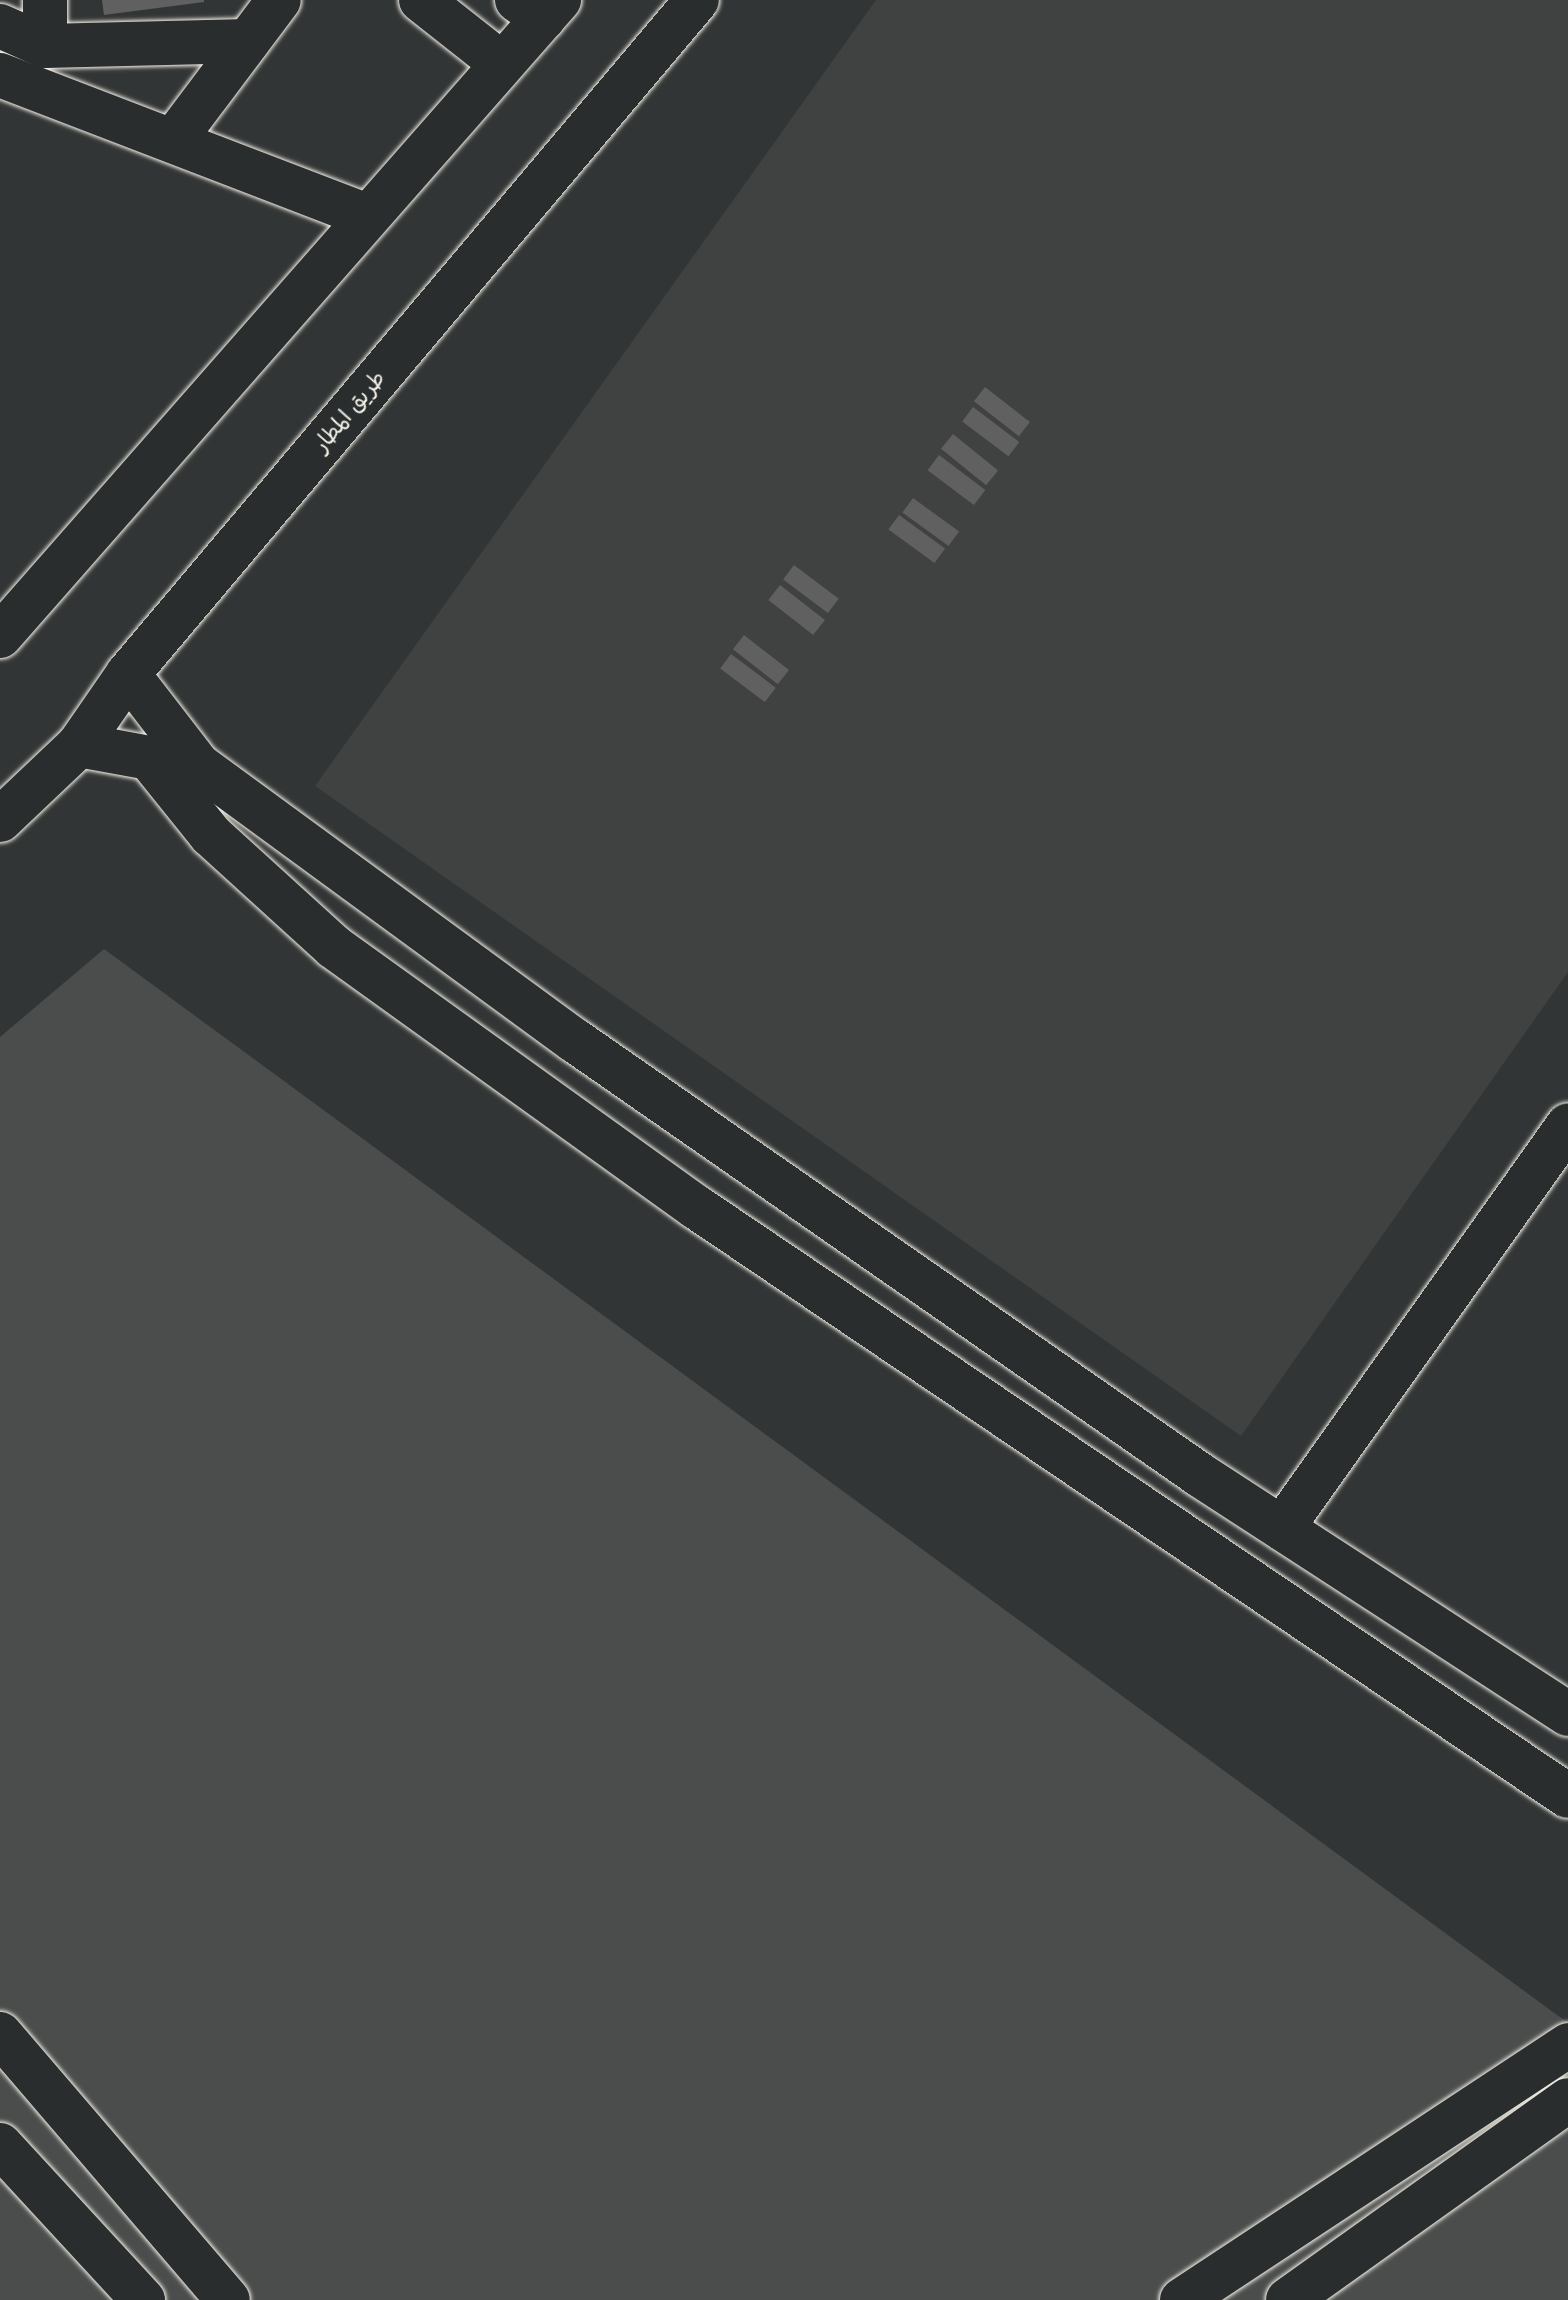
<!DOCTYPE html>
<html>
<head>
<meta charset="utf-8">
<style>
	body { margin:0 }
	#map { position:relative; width:1568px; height:2300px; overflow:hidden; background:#323535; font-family:Sriracha,"Playpen Sans Arabic",sans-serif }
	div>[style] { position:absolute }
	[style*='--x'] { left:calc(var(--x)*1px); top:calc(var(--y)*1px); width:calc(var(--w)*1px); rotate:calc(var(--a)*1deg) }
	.built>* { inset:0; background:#404242 }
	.green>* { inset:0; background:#4b4d4c }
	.building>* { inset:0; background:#5f605f; transform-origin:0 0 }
	.roads { filter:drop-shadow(0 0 2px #f4f1e8) drop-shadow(0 0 2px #f4f1e8) }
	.minor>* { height:44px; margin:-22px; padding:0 22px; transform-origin:22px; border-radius:22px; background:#2a2d2e }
	.major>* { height:44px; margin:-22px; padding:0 22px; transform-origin:22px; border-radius:22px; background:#2a2d2e }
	span { translate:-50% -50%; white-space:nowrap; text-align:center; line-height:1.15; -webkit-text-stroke:6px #2a2d2e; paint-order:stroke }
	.street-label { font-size:22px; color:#f4f1e8 }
</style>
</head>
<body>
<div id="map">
	<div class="built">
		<div style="clip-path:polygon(876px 0,1568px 0,1568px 972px,1241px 1436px,315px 786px)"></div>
	</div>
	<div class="green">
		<div style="clip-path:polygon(104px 949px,1568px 2023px,1568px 2300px,0 2300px,0 1037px)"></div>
	</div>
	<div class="building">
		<div style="clip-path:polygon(102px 0,204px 0,204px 2px,104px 15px)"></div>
		<div style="left:985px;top:387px;width:57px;height:18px;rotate:38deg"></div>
		<div style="left:973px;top:407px;width:58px;height:18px;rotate:37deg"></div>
		<div style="left:953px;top:434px;width:58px;height:19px;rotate:39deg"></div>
		<div style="left:939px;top:455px;width:58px;height:19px;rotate:37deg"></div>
		<div style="left:913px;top:498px;width:57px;height:18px;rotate:36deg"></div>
		<div style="left:899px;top:515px;width:57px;height:18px;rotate:36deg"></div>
		<div style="left:794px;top:565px;width:56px;height:18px;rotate:37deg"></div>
		<div style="left:780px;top:585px;width:57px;height:19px;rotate:38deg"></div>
		<div style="left:744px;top:635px;width:57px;height:18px;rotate:38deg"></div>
		<div style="left:731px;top:654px;width:56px;height:18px;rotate:37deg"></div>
	</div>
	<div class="roads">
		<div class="minor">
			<div style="--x:45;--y:0;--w:46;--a:90"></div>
			<div style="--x:421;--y:0;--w:103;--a:38.3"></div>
			<div style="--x:517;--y:0;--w:32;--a:35"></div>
			<div style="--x:0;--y:26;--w:49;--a:24"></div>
			<div style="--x:45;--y:46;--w:203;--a:-1.4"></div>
			<div style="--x:0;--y:75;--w:393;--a:21"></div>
			<div style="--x:173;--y:141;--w:176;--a:-53.1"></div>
			<div style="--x:1282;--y:1528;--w:494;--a:-54.6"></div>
		</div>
		<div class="major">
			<div style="--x:0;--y:636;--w:847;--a:-48.69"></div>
			<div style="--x:128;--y:674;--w:115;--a:52.4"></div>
			<div style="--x:198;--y:765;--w:466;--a:36.2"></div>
			<div style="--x:574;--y:1040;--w:762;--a:34.79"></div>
			<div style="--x:1200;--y:1475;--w:439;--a:33"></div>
			<div style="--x:79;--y:745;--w:71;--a:10.5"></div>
			<div style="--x:149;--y:758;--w:99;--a:51.2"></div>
			<div style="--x:211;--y:835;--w:166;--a:42.3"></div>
			<div style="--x:334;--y:947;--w:446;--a:35.7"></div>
			<div style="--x:696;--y:1207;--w:1052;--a:34.04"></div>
			<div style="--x:0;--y:820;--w:109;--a:-43.5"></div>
			<div style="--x:79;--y:745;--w:86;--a:-55.4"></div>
			<div style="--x:128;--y:674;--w:882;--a:-49.83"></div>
			<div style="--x:0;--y:2034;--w:350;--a:49.4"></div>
			<div style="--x:0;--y:2145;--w:211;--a:47.3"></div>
			<div style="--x:1182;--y:2300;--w:463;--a:-33.4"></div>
			<div style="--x:1288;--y:2300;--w:344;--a:-35.5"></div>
		</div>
	</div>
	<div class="street-label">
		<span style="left:349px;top:411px;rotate:-50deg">طريق المطار</span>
	</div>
</div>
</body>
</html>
